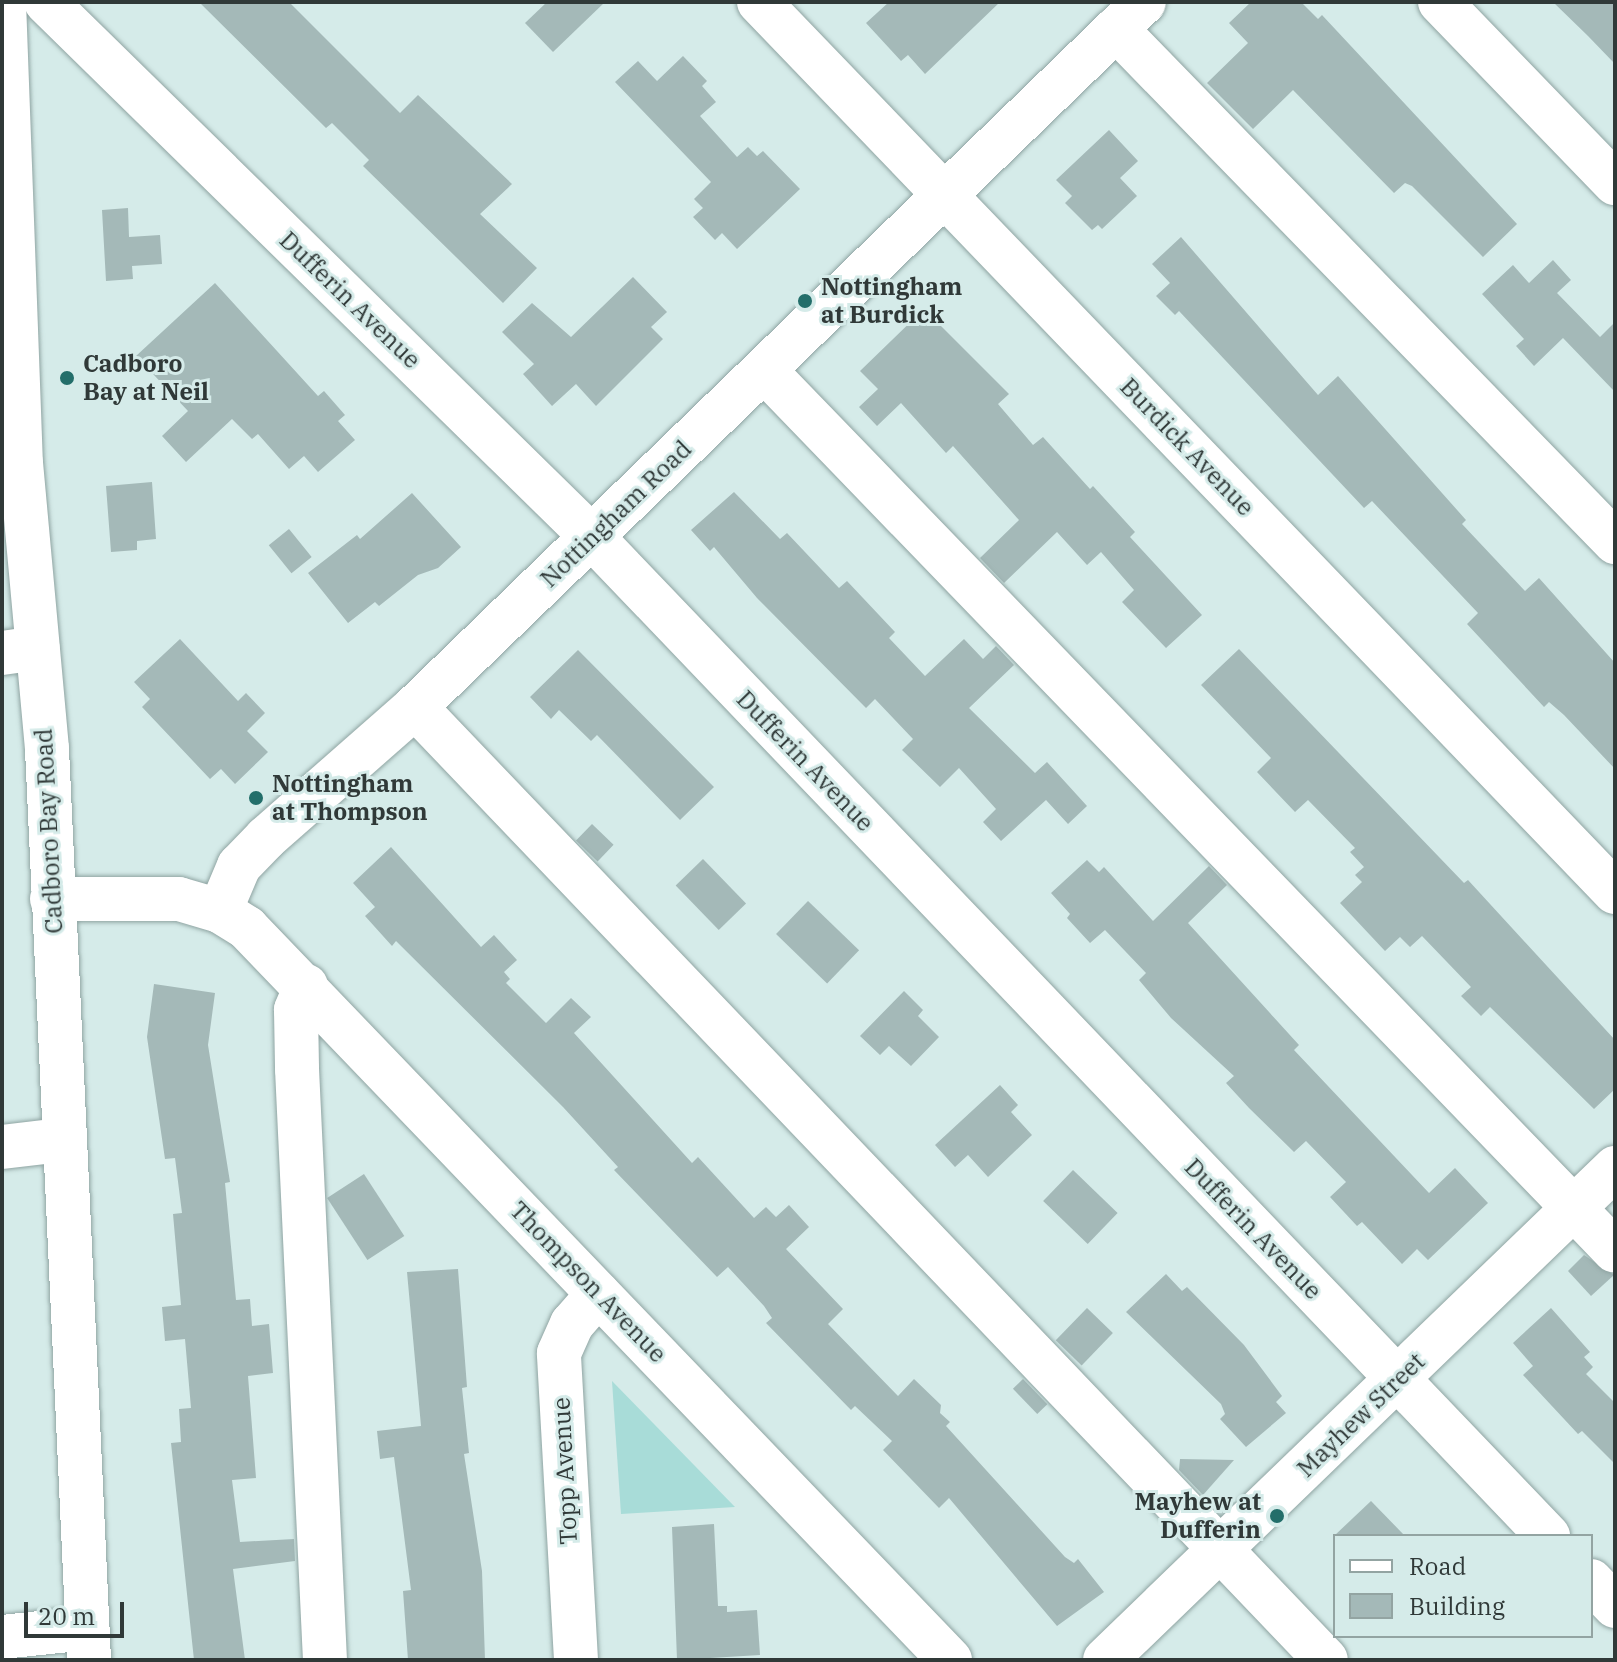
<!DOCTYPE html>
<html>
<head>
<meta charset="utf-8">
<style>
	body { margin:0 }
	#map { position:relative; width:1617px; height:1662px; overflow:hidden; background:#d5ebe9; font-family:"IBM Plex Serif",serif }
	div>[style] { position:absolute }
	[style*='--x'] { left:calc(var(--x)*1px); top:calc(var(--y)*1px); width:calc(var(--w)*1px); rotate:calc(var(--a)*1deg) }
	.green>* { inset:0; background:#a8dcd8 }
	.building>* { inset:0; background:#a4b9b8; transform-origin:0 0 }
	.roads { filter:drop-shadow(0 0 2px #8fa4a2) drop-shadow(0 0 2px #8fa4a2) }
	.minor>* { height:44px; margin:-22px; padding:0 22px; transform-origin:22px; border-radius:22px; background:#fff }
	.major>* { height:44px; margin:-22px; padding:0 22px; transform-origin:22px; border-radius:22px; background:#fff }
	.dots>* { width:22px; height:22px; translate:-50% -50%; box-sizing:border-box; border:4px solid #d5ebe9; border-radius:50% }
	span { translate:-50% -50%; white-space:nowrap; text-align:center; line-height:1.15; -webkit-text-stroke:6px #d5ebe9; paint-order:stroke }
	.poi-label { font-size:24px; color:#303938; font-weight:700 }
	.left { translate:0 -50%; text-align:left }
	.right { translate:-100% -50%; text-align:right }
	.street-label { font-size:24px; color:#303938 }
	.frame { position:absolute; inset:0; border:4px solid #303938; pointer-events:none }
	.legend { position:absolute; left:1333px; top:1534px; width:260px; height:104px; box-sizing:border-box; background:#d5ebe9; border:2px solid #93a4a2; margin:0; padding:10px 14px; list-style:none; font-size:24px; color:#303938 }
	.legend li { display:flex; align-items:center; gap:16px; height:40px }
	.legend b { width:40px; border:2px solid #93a4a2 }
	.scale { position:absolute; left:24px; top:1602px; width:100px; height:36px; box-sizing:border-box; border:4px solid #303938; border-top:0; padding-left:10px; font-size:24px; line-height:28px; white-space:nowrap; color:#303938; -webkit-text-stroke:6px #d5ebe9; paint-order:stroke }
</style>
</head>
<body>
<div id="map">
	<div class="green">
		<div style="clip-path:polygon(612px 1381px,735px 1507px,621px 1514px)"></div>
	</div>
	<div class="building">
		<div style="clip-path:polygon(199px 2px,289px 2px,400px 113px,418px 95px,512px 184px,480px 214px,537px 268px,503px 303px,363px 166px,369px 160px,332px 123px,326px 128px)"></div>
		<div style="clip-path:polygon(547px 2px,605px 2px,553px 52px,525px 23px)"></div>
		<div style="clip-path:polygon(889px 2px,1000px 2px,925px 74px,908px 55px,901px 61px,866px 23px)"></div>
		<div style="clip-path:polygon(1251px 2px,1301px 2px,1318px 19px,1322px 15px,1517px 224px,1483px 257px,1412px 186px,1405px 183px,1394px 193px,1293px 90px,1253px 129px,1207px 83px,1248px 43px,1229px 23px)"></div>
		<div style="clip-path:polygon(1553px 2px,1615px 2px,1615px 64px,1588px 36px)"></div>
		<div style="clip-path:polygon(683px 56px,707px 81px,702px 86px,716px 102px,700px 116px,737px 157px,748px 147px,757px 156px,763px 151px,800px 189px,737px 249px,722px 233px,715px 240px,693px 217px,703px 208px,694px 199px,711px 182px,615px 82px,638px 61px,657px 81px)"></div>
		<div style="clip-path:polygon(1109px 130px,1138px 161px,1120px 178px,1137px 196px,1102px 229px,1098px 225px,1092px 230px,1065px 203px,1072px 196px,1056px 180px)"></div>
		<div style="clip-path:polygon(128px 208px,129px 237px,160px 235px,162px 264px,132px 266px,133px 279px,106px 281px,102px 210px)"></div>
		<div style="clip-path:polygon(1181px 237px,1318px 395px,1338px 376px,1466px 520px,1462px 524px,1525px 591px,1539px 578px,1615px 663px,1615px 769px,1564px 715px,1549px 702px,1544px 707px,1467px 624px,1478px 613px,1372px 501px,1364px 508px,1179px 311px,1175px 315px,1156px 296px,1170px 283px,1152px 264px)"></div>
		<div style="clip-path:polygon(1553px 260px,1571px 280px,1557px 293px,1600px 337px,1615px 322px,1615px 392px,1563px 338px,1534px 366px,1516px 346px,1524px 339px,1482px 294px,1513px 265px,1529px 283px)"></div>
		<div style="clip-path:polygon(633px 277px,667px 312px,651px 327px,663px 339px,596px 406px,576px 384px,552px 406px,523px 374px,534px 364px,502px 332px,532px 303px,571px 337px)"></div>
		<div style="clip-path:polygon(215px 283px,318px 396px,324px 391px,345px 415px,338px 421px,355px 440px,318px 472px,304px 456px,289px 469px,258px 434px,252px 439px,232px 419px,186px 462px,162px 436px,188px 411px,136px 356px)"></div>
		<div style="clip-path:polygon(924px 309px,1009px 394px,998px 404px,1033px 445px,1043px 437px,1090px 489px,1093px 486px,1135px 532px,1130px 537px,1202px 615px,1166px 648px,1122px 602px,1134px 590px,1101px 552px,1087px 565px,1057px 532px,1004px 583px,980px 558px,1019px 520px,953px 446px,946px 453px,901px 403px,877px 426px,859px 407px,878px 389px,860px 371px)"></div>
		<div style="clip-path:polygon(152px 482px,156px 539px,137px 541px,137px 550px,111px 552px,106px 486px)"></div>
		<div style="clip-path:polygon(734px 492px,780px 539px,787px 533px,839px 588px,847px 581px,895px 632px,889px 638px,925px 676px,964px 639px,983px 659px,996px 646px,1014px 665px,969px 708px,1035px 773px,1047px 762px,1087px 806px,1068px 824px,1046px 800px,1001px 841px,983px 822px,996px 809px,959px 768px,940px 787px,902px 750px,913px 739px,875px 699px,866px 708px,757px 598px,714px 547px,710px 551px,691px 530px)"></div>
		<div style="clip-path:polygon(412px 493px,461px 547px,438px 568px,418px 575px,379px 606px,375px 602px,348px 623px,308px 573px,357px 535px,360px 539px)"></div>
		<div style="left:289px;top:529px;width:36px;height:26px;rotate:51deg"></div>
		<div style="clip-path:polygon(180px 639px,238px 701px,246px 693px,265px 713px,247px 731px,268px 752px,235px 784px,221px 769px,210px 779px,142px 707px,150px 699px,134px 682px)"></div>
		<div style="clip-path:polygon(1239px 649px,1464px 883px,1468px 880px,1615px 1040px,1615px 1089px,1594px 1109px,1490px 1007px,1481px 1016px,1461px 996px,1471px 987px,1422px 936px,1410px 947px,1400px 937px,1385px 951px,1340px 903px,1362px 882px,1355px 875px,1364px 867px,1350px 852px,1355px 848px,1308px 800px,1295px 812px,1257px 772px,1271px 758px,1201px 685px)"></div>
		<div style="clip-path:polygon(578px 650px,714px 787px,680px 820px,597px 735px,591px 741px,559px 710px,551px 719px,530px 697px)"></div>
		<div style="left:592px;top:824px;width:30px;height:23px;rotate:44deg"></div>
		<div style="clip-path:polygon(391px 847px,481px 947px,494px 935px,517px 960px,504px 972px,510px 979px,506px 983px,546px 1023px,571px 998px,591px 1017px,574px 1033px,692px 1163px,698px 1157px,754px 1218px,766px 1207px,776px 1217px,789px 1205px,809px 1227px,786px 1249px,843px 1309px,828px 1324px,898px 1396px,914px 1379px,941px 1405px,940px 1413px,950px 1422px,946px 1426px,1065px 1557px,1074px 1563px,1078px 1559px,1104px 1592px,1057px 1626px,949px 1498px,939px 1508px,883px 1450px,892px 1441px,855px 1406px,851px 1410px,766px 1323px,772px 1318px,764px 1306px,728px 1267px,717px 1277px,614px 1170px,618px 1167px,563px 1107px,396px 941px,392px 946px,365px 916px,375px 907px,353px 883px)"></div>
		<div style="left:703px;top:859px;width:62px;height:38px;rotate:46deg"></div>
		<div style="clip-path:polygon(1087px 860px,1099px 872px,1104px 867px,1153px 921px,1209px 866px,1227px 885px,1188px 923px,1299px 1045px,1294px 1050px,1429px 1193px,1455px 1168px,1488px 1203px,1428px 1260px,1417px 1249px,1402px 1264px,1362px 1222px,1357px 1226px,1330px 1197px,1346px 1182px,1306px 1141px,1294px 1152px,1249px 1108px,1226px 1083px,1234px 1076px,1171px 1018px,1139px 980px,1146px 973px,1105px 930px,1090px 943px,1067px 918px,1070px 914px,1051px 893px)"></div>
		<div style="left:808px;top:901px;width:71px;height:46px;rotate:44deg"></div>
		<div style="clip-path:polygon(154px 984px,215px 993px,208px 1045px,230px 1182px,225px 1183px,236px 1300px,250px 1299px,252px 1326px,269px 1324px,273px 1373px,248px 1376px,256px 1478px,232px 1480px,240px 1542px,294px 1539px,295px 1561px,233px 1569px,245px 1660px,194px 1660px,171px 1443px,181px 1442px,179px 1409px,191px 1408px,185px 1339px,165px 1341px,162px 1307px,181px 1305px,173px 1214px,182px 1213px,175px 1158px,165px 1159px,147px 1037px)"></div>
		<div style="clip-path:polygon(904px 991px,923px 1010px,918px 1016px,939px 1037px,911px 1066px,889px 1046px,880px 1055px,860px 1036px)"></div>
		<div style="clip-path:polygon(1000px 1085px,1018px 1105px,1011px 1112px,1032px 1135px,988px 1177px,968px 1155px,955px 1167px,935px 1145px)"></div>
		<div style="left:1073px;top:1170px;width:62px;height:43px;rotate:44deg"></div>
		<div style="left:364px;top:1174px;width:74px;height:44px;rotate:57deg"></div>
		<div style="clip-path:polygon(1584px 1255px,1614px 1275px,1591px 1296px,1568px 1271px)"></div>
		<div style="clip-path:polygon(458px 1269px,467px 1387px,462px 1388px,469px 1453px,464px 1454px,482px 1571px,485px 1660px,408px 1660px,403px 1591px,411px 1590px,394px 1457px,380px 1459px,377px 1431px,421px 1426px,407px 1272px)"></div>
		<div style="clip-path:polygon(1166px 1274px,1182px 1291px,1187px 1287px,1244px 1345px,1282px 1396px,1276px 1402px,1286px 1413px,1246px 1447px,1220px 1419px,1225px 1414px,1221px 1404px,1126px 1312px)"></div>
		<div style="left:1087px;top:1308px;width:36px;height:45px;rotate:44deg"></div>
		<div style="clip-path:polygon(1551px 1308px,1590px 1352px,1584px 1357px,1593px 1367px,1586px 1374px,1615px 1403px,1615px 1464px,1582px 1431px,1578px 1434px,1523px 1375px,1533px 1366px,1513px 1343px)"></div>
		<div style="left:1023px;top:1379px;width:35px;height:14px;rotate:46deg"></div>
		<div style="clip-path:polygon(1180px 1459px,1234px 1460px,1203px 1495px,1179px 1470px)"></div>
		<div style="clip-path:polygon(1371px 1501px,1405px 1536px,1334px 1536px)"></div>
		<div style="clip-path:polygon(714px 1524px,718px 1606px,727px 1606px,727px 1612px,757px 1610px,760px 1655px,677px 1660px,672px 1527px)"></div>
	</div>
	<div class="roads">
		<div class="minor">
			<div style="--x:46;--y:2;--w:764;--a:44.42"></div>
			<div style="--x:592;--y:537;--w:1383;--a:46.26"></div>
			<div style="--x:759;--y:2;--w:1235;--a:46.12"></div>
			<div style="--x:1440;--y:2;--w:252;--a:46"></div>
			<div style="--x:1116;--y:29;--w:716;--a:45.79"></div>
			<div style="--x:765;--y:371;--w:1223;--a:45.99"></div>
			<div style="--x:2;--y:653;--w:36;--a:-8"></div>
			<div style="--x:415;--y:707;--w:1318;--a:46.29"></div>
			<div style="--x:52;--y:899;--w:127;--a:0"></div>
			<div style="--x:179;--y:899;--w:43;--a:16.3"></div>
			<div style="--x:220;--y:911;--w:32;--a:32"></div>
			<div style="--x:247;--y:928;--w:1015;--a:46.16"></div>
			<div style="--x:220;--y:911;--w:49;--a:-67.1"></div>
			<div style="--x:239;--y:866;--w:39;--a:-46"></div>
			<div style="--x:266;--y:838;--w:198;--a:-41.3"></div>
			<div style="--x:415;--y:707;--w:1014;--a:-44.04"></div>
			<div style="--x:306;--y:986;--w:26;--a:113"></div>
			<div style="--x:296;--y:1010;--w:59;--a:89"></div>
			<div style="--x:297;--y:1069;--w:592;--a:87.29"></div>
			<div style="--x:2;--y:1147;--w:60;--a:-6.7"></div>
			<div style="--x:1591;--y:1581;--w:35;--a:46"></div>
			<div style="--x:2;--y:1637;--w:86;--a:-6"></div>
			<div style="--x:576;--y:1660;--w:307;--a:-93.2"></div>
			<div style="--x:559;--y:1353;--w:32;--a:-66"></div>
			<div style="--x:572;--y:1324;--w:40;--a:-49"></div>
			<div style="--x:1105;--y:1660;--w:709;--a:-43.97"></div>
		</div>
		<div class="major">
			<div style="--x:4;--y:2;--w:461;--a:87.9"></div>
			<div style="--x:21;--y:463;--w:287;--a:84.8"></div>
			<div style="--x:47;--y:749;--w:912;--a:87.36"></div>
		</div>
	</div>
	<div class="dots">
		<div style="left:805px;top:301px;background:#236e6a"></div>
		<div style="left:67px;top:378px;background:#236e6a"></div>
		<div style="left:256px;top:798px;background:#236e6a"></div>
		<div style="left:1277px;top:1516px;background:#236e6a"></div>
	</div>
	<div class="poi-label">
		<span class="left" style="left:821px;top:301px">Nottingham<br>at Burdick</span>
		<span class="left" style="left:83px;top:378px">Cadboro<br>Bay at Neil</span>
		<span class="left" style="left:272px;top:798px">Nottingham<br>at Thompson</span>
		<span class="right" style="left:1261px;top:1516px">Mayhew at<br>Dufferin</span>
	</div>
	<div class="street-label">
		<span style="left:350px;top:300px;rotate:44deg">Dufferin Avenue</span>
		<span style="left:1187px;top:447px;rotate:46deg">Burdick Avenue</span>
		<span style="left:616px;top:514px;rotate:-44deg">Nottingham Road</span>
		<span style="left:805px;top:761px;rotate:46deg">Dufferin Avenue</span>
		<span style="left:49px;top:831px;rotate:-93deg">Cadboro Bay Road</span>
		<span style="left:1253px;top:1229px;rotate:46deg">Dufferin Avenue</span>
		<span style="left:588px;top:1282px;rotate:46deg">Thompson Avenue</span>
		<span style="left:1361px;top:1415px;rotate:-44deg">Mayhew Street</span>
		<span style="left:565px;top:1471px;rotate:-93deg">Topp Avenue</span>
	</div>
	<div class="frame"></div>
	<ul class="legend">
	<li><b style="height:10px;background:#fff"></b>Road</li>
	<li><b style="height:22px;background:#a4b9b8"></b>Building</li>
	</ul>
	<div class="scale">20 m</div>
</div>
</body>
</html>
